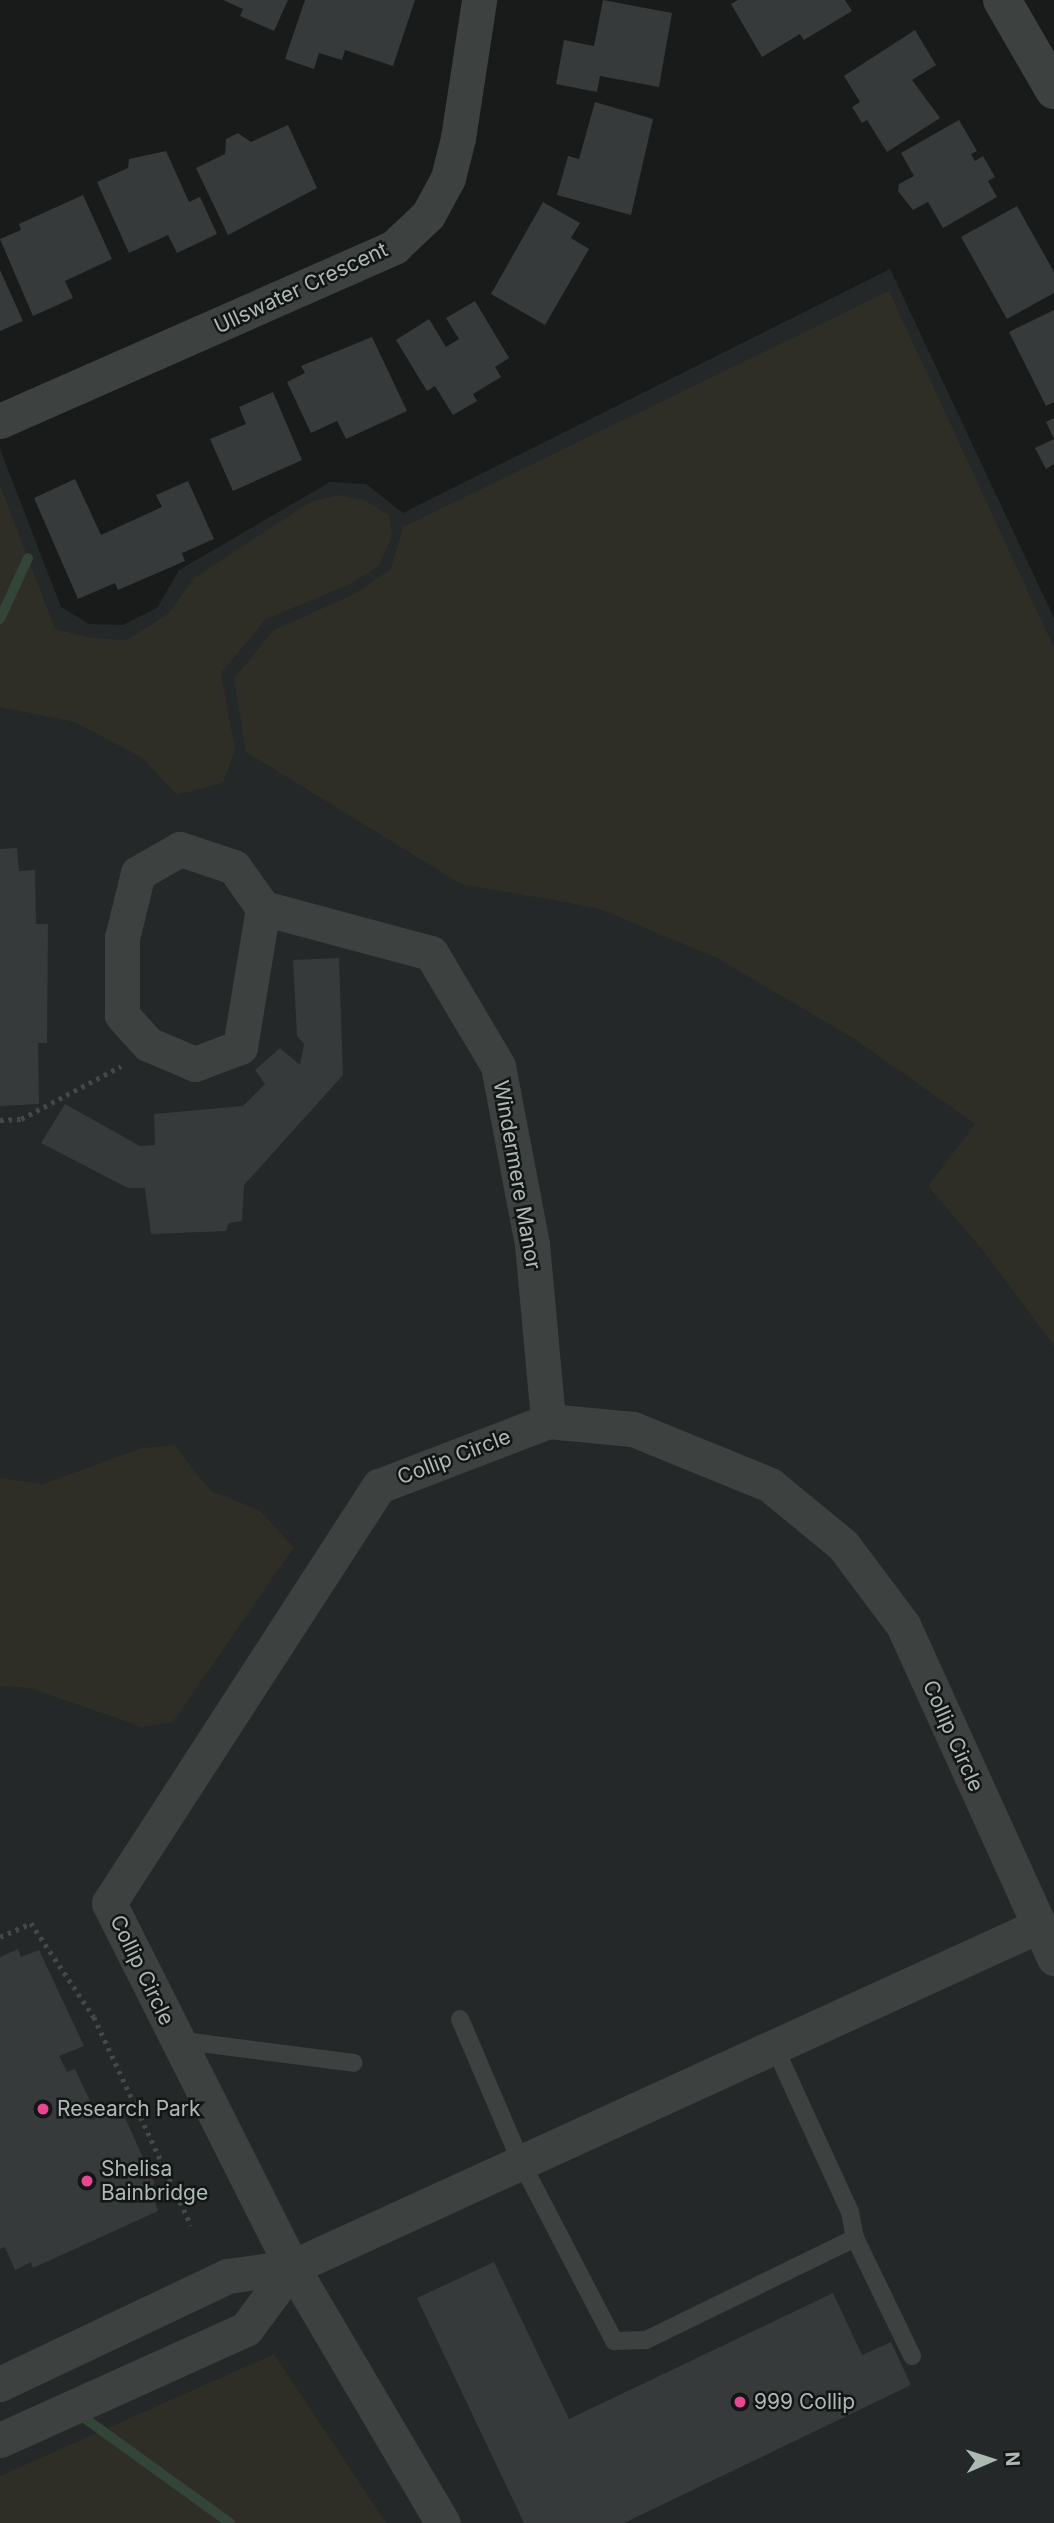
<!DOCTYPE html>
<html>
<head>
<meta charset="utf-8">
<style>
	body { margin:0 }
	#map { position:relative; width:1054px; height:2523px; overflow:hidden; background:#191b1b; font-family:Inter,sans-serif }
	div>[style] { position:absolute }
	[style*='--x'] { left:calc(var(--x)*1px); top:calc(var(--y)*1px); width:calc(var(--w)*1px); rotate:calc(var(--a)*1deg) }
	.built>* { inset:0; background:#252828 }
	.green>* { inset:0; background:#2e2d26 }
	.stream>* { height:10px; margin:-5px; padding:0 5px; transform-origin:5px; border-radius:5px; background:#334439 }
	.building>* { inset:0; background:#363a3a }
	.path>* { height:4.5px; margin-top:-2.25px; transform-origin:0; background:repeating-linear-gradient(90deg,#434946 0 3.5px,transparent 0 8.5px) }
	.service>* { height:18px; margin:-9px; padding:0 9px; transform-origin:9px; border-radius:9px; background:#3d4241 }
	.minor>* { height:35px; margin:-17.5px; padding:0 17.5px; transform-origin:17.5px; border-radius:17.5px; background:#3d4241 }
	.tertiary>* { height:38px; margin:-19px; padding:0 19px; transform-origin:19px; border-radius:19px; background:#3d4241 }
	.dots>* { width:19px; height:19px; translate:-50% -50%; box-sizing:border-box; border:4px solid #141616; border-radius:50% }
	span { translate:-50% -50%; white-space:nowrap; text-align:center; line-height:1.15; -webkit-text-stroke:5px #141616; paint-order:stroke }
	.street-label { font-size:21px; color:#adbab4 }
	.poi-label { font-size:21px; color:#adbab4 }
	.left { translate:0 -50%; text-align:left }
	.north { position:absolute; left:956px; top:2425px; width:70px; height:70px; -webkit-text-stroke:5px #141616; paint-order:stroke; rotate:87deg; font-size:19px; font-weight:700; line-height:28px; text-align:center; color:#adbab4 }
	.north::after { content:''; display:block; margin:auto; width:24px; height:32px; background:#adbab4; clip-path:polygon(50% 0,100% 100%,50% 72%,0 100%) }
</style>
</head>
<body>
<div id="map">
	<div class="built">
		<div style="clip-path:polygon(890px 269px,1054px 618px,1054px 2523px,0 2523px,0 449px,61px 607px,89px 624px,123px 625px,157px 608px,179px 570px,330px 482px,366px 484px,403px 513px)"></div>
	</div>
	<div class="green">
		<div style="clip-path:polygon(889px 291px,1054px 648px,1054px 1346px,985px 1253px,928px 1186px,975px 1124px,853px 1038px,717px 958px,597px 908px,461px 884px,246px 752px,234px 678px,274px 630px,354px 594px,391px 569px,403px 527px)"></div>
		<div style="clip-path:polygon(0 485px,55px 629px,93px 638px,127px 640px,169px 613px,194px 578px,310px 502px,338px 495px,364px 500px,389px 515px,392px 536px,379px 566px,348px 585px,266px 619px,221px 673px,235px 750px,223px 783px,177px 795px,142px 758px,75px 722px,0 707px)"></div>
		<div style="clip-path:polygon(174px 1445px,211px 1491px,259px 1510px,294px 1547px,173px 1722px,142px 1727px,30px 1688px,0 1686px,0 1478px,43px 1484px,142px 1448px)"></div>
		<div style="clip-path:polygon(274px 2354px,386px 2523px,0 2523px,0 2476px)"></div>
	</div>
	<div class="stream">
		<div style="--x:0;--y:619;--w:67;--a:-65.3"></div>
		<div style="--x:83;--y:2417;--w:181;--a:35.8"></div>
	</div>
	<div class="building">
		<div style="clip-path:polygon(223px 0,288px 0,274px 31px,240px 16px,243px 9px)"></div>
		<div style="clip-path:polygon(305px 0,415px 0,393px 66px,345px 50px,342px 60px,319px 53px,314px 69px,285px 59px)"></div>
		<div style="clip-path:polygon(603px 0,672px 13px,659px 87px,600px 76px,597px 92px,556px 84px,564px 40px,594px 46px)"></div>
		<div style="clip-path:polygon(738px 0,845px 0,852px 11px,804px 40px,800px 34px,762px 57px,731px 4px)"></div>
		<div style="clip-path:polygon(915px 30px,936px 65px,912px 80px,940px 118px,887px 152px,867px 120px,862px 123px,852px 107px,860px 102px,844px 76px)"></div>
		<div style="clip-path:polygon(595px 102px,653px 119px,631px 215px,557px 195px,568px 156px,579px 159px)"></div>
		<div style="clip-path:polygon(959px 120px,977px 151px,971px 154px,975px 161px,983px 156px,995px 177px,988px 181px,997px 197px,943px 228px,928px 202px,913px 210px,898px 191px,899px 184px,914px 176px,901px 153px)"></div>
		<div style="clip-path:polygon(288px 125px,317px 188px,228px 235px,196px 168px,225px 154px,226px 139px,238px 133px,251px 142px)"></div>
		<div style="clip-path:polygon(166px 151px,189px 202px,200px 197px,217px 234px,177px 253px,168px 235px,129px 253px,97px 182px,128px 168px,129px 159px)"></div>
		<div style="clip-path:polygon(83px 195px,112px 259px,65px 281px,73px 298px,33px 316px,0 239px,21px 230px,19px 224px)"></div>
		<div style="clip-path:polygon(543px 202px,580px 223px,571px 238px,589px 249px,545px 325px,491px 294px)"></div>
		<div style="clip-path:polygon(1017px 206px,1054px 272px,1054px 293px,1007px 319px,961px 237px)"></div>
		<div style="clip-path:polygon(0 270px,23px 321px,0 331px)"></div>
		<div style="clip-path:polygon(475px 301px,509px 358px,495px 367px,501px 377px,473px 394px,477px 401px,453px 415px,435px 386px,427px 391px,396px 340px,429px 319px,446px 347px,459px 339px,446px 318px)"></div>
		<div style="clip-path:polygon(1054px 310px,1054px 402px,1046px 406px,1009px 332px)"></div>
		<div style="clip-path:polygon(372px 337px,407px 411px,346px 439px,337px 421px,311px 433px,287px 382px,305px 373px,301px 366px)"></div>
		<div style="clip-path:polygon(273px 392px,302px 460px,233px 491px,210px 439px,246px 424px,239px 407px)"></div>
		<div style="clip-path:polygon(1054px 418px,1054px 464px,1046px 469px,1035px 448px,1054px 439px,1046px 422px)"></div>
		<div style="clip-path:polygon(75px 479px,101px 535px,162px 507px,156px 495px,188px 481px,214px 539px,182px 553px,185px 561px,118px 590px,115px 583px,78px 599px,34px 498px)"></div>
		<div style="clip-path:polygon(17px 848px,19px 871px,35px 870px,36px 924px,48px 924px,47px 1043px,38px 1043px,39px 1104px,0 1106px,0 849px)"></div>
		<div style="clip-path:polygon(339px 958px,343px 1075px,244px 1185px,242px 1221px,229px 1223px,226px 1231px,151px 1234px,145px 1188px,128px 1188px,41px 1143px,65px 1104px,140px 1146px,155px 1145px,154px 1114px,243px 1106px,265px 1084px,255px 1070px,280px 1048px,300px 1065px,304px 1044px,297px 1036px,293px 960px)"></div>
		<div style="clip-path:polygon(18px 1949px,21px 1957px,39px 1950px,84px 2046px,59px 2056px,67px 2072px,75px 2069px,90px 2101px,83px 2104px,91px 2120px,121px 2109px,155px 2184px,150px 2187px,158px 2211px,33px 2268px,31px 2262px,15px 2270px,5px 2247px,0 2249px,0 1957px)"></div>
		<div style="clip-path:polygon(494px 2262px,569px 2419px,833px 2293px,862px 2355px,891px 2342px,911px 2385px,624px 2523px,524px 2523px,417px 2298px)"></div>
	</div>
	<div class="path">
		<div style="--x:0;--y:1120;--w:21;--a:-3"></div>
		<div style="--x:21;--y:1119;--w:113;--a:-27.9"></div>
		<div style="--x:0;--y:1937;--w:34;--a:-24"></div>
		<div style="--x:31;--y:1923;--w:113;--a:56.2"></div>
		<div style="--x:94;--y:2017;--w:230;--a:65"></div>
	</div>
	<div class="service">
		<div style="--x:460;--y:2019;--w:155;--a:66.9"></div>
		<div style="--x:521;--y:2162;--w:202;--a:62.5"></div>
		<div style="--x:614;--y:2341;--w:32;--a:-2"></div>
		<div style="--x:646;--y:2340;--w:233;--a:-26"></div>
		<div style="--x:855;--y:2238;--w:26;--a:-101"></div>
		<div style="--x:850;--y:2212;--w:183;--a:-114.6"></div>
		<div style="--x:177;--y:2040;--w:178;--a:7.4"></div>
		<div style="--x:855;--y:2238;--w:131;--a:64.2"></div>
	</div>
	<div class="minor">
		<div style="--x:0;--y:421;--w:431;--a:-23.8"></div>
		<div style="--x:394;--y:247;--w:47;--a:-43.3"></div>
		<div style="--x:428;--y:215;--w:42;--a:-61.6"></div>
		<div style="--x:448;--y:178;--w:41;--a:-76"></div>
		<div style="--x:458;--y:138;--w:140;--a:-81.3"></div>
		<div style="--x:263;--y:908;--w:141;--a:99.4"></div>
		<div style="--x:240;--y:1047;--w:48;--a:159.3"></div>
		<div style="--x:195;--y:1064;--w:51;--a:-156.9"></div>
		<div style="--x:148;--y:1044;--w:39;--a:-132"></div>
		<div style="--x:122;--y:1015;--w:77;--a:-90"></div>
		<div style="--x:122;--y:938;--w:67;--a:-76.2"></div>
		<div style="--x:138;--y:873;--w:48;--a:-29.7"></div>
		<div style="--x:180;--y:849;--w:57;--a:18.4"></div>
		<div style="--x:234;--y:867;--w:50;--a:54.7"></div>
		<div style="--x:263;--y:908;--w:174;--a:15"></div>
		<div style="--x:431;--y:953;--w:131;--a:59.3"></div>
		<div style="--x:498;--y:1066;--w:181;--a:79.2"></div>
		<div style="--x:532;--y:1244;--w:178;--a:84.8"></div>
		<div style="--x:1038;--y:1926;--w:820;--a:155.43"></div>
		<div style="--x:292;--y:2267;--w:407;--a:-116.7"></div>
		<div style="--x:109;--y:1903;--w:497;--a:-57.1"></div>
		<div style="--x:379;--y:1486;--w:181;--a:-21"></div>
		<div style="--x:548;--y:1421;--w:85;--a:5.4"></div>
		<div style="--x:633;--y:1429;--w:148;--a:22.2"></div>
		<div style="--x:770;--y:1485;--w:94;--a:39.4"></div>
		<div style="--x:843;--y:1545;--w:100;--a:53.1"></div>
		<div style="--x:903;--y:1625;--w:366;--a:65.6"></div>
		<div style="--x:292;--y:2267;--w:297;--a:59.5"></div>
		<div style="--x:0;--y:2384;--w:251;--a:-25.4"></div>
		<div style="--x:227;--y:2276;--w:66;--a:-7.9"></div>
		<div style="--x:0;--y:2440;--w:270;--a:-24.3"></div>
		<div style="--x:246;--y:2329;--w:77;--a:-53.4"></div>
	</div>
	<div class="tertiary">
		<div style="--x:1002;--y:0;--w:104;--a:60"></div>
	</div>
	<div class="dots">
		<div style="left:43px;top:2109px;background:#e74691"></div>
		<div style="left:87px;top:2181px;background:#e74691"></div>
		<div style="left:740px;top:2402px;background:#e74691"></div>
	</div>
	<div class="street-label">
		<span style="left:301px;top:288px;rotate:-25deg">Ullswater Crescent</span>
		<span style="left:517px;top:1175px;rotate:80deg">Windermere Manor</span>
		<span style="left:454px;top:1457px;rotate:-21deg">Collip Circle</span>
		<span style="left:953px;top:1736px;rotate:66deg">Collip Circle</span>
		<span style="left:142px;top:1970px;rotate:64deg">Collip Circle</span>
	</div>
	<div class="poi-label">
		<span class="left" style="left:57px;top:2109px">Research Park</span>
		<span class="left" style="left:101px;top:2181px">Shelisa<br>Bainbridge</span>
		<span class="left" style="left:754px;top:2402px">999 Collip</span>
	</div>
	<div class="north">N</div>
</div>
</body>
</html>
